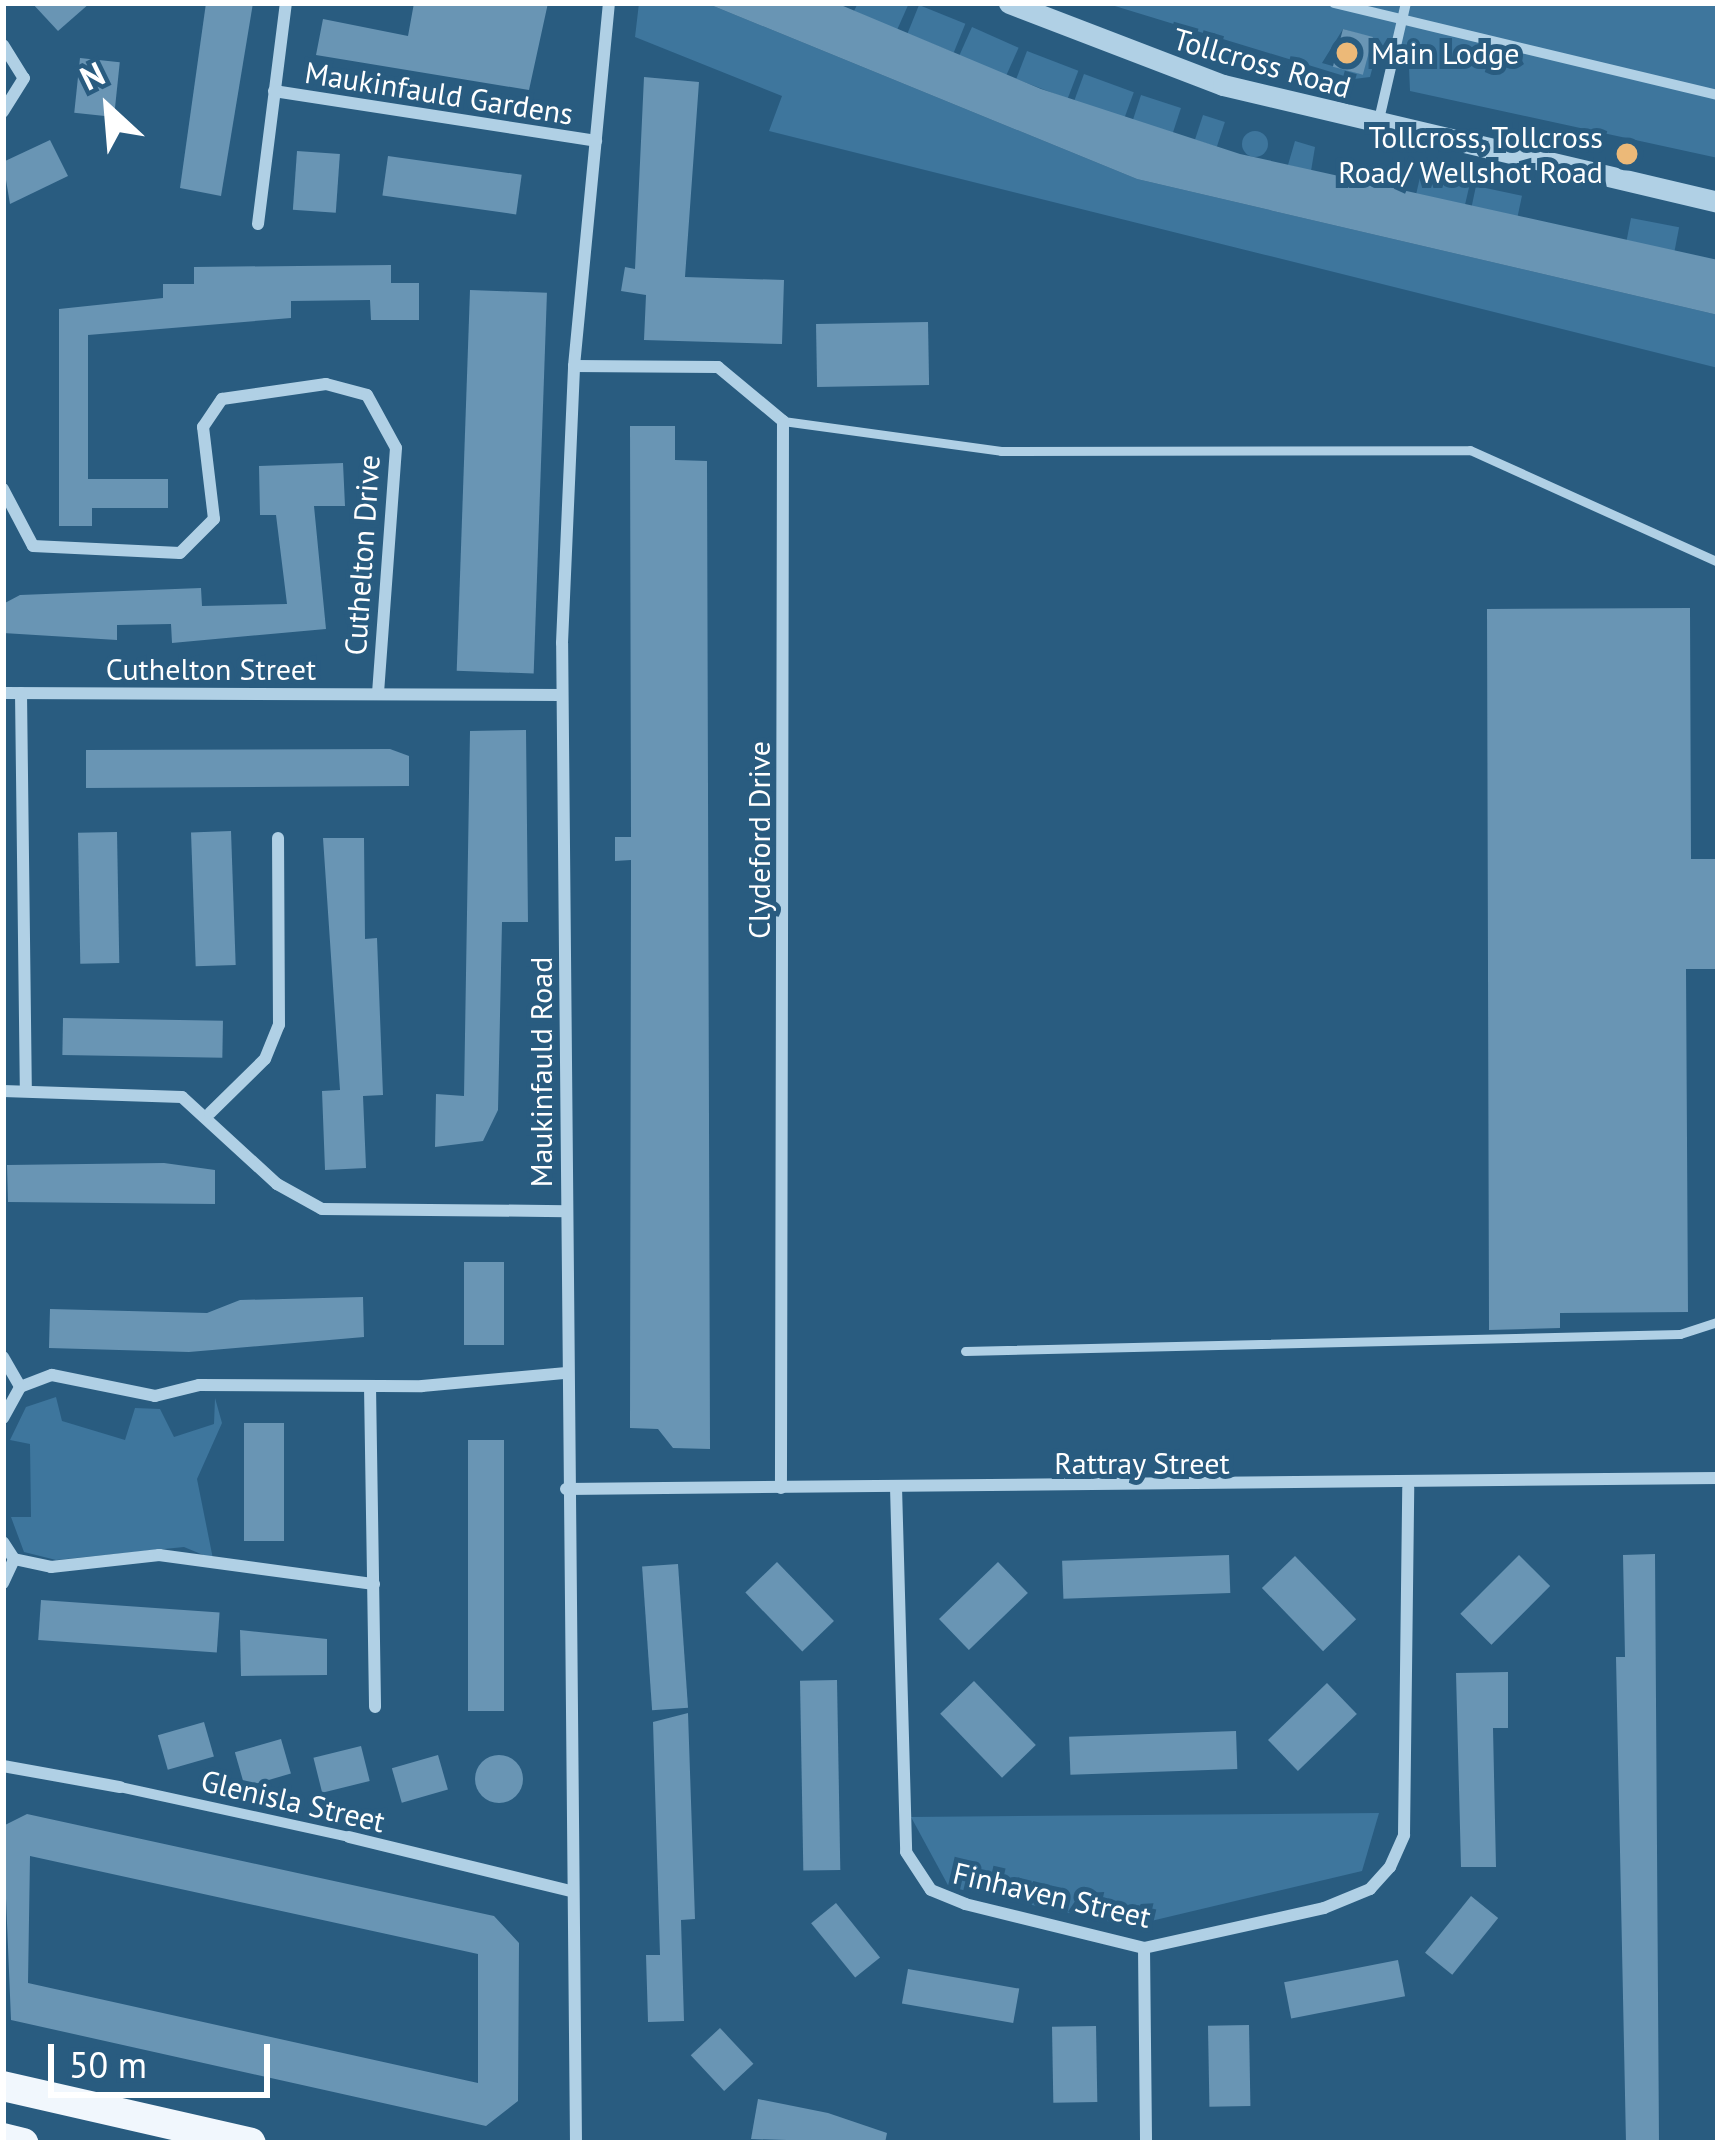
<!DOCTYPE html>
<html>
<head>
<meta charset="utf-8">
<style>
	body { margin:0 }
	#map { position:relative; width:1721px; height:2146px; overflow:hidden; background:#295c80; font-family:"PT Sans",sans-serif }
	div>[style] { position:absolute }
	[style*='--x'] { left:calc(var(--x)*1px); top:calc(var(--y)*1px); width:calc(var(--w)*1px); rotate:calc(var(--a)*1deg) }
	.green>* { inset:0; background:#3e769d; transform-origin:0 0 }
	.round { border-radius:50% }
	.building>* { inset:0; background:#6995b4; transform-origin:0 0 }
	.service>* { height:9px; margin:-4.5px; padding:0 4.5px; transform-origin:4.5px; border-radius:4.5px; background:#b0d0e5 }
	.pedestrian>* { height:10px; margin:-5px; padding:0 5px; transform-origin:5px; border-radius:5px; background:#b0d0e5 }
	.minor>* { height:12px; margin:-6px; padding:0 6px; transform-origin:6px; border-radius:6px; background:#b0d0e5 }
	.tertiary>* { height:21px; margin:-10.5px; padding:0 10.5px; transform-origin:10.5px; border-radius:10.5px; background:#b0d0e5 }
	.primary>* { height:30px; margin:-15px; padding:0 15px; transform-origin:15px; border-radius:15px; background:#f1f7fd }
	.dots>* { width:33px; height:33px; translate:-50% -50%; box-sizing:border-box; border:6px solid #295c80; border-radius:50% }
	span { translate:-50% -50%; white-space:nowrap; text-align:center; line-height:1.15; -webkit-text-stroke:10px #295c80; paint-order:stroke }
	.poi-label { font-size:30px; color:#fff }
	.left { translate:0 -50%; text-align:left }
	.right { translate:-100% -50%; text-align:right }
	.street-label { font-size:30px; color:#fff }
	.frame { position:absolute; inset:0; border:6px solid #fff; pointer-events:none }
	.north { position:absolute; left:48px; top:48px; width:120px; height:120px; -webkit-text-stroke:9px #295c80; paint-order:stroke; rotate:334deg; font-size:33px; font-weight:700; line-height:48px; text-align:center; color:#fff }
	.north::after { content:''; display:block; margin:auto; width:42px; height:54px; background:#fff; clip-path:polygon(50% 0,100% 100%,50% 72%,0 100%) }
	.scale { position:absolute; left:48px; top:2044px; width:222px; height:54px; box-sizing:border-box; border:6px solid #fff; border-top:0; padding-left:15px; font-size:36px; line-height:42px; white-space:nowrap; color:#fff; -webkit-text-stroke:9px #295c80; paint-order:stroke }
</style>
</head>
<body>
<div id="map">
	<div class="green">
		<div style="clip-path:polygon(639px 3px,706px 3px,1137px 179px,1718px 315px,1718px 368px,769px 131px,782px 96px,635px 37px)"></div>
		<div style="clip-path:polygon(858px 3px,909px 3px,897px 30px,854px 11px)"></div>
		<div style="clip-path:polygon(evenodd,1105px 3px,1718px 3px,1718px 158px,1410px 91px,1409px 67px,1375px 58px,1370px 77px,1354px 79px,1105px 3px,1343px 29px,1373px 38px,1361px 74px,1322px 63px,1343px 29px)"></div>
		<div style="left:919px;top:5px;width:50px;height:31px;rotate:22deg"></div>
		<div style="left:972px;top:27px;width:51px;height:32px;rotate:24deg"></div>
		<div style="left:1027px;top:51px;width:55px;height:30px;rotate:21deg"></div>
		<div style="left:1084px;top:74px;width:53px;height:28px;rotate:20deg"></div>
		<div style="left:1141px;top:95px;width:42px;height:28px;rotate:18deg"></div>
		<div style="left:1203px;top:115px;width:23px;height:26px;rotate:18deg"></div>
		<div class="round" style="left:1242px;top:131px;width:26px;height:26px"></div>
		<div style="clip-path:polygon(1295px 141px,1315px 147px,1311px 171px,1288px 165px)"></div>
		<div style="left:1421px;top:173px;width:50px;height:24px;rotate:13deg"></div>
		<div style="left:1476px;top:186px;width:47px;height:24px;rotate:12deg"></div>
		<div style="left:1631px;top:218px;width:49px;height:24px;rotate:11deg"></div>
		<div style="clip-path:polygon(56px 1397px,62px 1421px,125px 1440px,135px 1408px,160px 1409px,174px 1437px,214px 1424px,215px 1398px,222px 1423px,197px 1479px,213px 1559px,184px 1547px,56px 1560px,24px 1552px,11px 1517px,31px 1517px,30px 1444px,10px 1440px,26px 1407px)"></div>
		<div style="clip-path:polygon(1379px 1813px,1362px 1871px,1130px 1926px,949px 1887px,911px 1817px)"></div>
	</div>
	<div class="building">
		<div style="clip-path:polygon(32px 3px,90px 3px,58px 31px)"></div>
		<div style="clip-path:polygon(206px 3px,253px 3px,221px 196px,180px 188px)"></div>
		<div style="clip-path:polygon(414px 3px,548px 3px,529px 90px,316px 55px,323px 19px,408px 36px)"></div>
		<div style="clip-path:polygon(706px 3px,836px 3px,1041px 89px,1240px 154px,1718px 260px,1718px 315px,1137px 179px)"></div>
		<div style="left:1343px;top:29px;width:31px;height:39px;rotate:15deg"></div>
		<div style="left:80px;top:58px;width:40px;height:55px;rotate:6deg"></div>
		<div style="clip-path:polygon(644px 77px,699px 82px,685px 277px,784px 280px,782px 344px,644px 340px,646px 295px,621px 291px,625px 267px,635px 269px)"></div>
		<div style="clip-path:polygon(50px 140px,68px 176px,10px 204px,3px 162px)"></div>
		<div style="left:297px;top:151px;width:43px;height:59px;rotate:4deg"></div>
		<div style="left:388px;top:156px;width:135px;height:40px;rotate:8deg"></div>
		<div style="clip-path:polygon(391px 265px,391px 283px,419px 283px,419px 320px,371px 320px,370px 300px,291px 301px,291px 318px,88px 335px,88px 479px,168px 479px,168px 508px,92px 508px,92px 526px,59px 526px,59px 309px,163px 298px,163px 284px,194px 284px,194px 267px)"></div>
		<div style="left:470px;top:290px;width:77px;height:381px;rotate:2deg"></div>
		<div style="left:928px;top:322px;width:63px;height:112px;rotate:89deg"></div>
		<div style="clip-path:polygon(630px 426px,675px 426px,675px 460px,707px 461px,710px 1449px,673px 1448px,658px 1429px,630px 1428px,631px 860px,615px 861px,615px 837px,631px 837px)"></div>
		<div style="clip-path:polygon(343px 463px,345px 506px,314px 506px,326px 629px,172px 643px,171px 624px,117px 625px,117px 640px,3px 633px,3px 604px,20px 595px,201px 588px,202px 606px,287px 604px,276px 515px,260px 515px,259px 466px)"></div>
		<div style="clip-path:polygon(1690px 608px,1691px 859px,1718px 859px,1718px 969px,1686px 969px,1688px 1312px,1560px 1313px,1560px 1328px,1489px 1330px,1487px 609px)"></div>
		<div style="clip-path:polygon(526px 730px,528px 922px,502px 922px,498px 1110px,483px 1141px,435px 1147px,436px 1094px,464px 1096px,470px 731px)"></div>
		<div style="clip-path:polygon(390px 749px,409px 756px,409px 786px,86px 788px,86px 750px)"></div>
		<div style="left:231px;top:831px;width:134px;height:40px;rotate:88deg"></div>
		<div style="left:117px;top:832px;width:131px;height:39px;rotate:89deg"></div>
		<div style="clip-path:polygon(323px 838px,364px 838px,365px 939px,377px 938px,383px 1095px,363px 1096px,366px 1168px,325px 1170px,322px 1091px,340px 1090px)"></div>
		<div style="left:63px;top:1018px;width:160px;height:37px;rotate:1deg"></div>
		<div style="clip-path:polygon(164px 1163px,215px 1170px,215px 1204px,8px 1202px,7px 1165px)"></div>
		<div style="left:464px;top:1262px;width:40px;height:83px"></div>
		<div style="clip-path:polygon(363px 1297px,364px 1337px,189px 1352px,49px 1348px,50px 1309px,207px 1313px,240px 1300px)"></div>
		<div style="left:244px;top:1423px;width:40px;height:118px"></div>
		<div style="left:504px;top:1440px;width:271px;height:36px;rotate:90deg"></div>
		<div style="clip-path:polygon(1655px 1554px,1659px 2143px,1626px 2143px,1616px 1657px,1625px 1657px,1623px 1555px)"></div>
		<div style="left:1229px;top:1555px;width:38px;height:167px;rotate:88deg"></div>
		<div style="left:1519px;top:1555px;width:44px;height:83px;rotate:45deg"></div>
		<div style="left:1295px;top:1556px;width:88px;height:46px;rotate:46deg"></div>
		<div style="left:777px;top:1562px;width:82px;height:44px;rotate:46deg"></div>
		<div style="left:998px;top:1562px;width:43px;height:82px;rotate:46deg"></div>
		<div style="left:678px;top:1564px;width:144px;height:36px;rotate:86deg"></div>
		<div style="left:41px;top:1600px;width:179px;height:40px;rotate:4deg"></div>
		<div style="clip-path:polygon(240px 1630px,327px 1639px,327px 1675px,241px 1676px)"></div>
		<div style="clip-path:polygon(1508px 1672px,1508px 1728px,1493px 1728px,1496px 1867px,1461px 1867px,1456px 1673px)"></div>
		<div style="left:837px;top:1680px;width:190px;height:37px;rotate:89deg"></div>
		<div style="left:974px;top:1681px;width:89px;height:47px;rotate:46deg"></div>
		<div style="left:1327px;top:1683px;width:43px;height:82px;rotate:46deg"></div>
		<div style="clip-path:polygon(688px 1713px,695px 1919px,681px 1920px,684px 2021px,648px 2022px,646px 1955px,660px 1955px,653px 1722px)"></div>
		<div style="left:204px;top:1722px;width:36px;height:48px;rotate:74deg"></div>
		<div style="left:1236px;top:1731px;width:38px;height:167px;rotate:88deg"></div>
		<div style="left:281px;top:1739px;width:36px;height:48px;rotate:74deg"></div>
		<div style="left:361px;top:1746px;width:36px;height:49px;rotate:76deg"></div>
		<div style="left:438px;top:1755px;width:36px;height:48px;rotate:74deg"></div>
		<div class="round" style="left:475px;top:1755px;width:48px;height:48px"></div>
		<div style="clip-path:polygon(evenodd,27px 1814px,494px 1916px,519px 1943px,518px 2101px,486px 2126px,11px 2020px,3px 1826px,27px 1814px,30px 1856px,478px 1954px,478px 2083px,28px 1983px,30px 1856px)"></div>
		<div style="left:1471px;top:1896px;width:35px;height:73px;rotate:39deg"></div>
		<div style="left:836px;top:1903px;width:70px;height:32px;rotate:51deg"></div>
		<div style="left:1398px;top:1960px;width:37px;height:116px;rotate:79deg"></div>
		<div style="left:908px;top:1969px;width:113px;height:35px;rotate:10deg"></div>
		<div style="left:1249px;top:2025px;width:81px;height:41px;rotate:89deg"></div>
		<div style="left:1096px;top:2026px;width:76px;height:44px;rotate:89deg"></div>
		<div style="left:720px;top:2028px;width:49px;height:40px;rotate:47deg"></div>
		<div style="clip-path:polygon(758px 2099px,828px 2113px,887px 2133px,885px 2143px,751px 2139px)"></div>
	</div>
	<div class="service">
		<div style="--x:783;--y:421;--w:220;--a:7.8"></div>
		<div style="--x:1001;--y:451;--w:469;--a:-0.1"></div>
		<div style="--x:1470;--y:450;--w:272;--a:24.3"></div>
		<div style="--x:965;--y:1351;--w:715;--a:-1.36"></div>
		<div style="--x:1680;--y:1334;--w:40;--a:-18"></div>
	</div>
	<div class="pedestrian">
		<div style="--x:1334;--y:3;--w:395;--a:13.5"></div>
		<div style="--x:1378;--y:124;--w:124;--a:-77"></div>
		<div style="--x:120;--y:1787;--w:234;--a:12.3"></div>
	</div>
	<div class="minor">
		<div style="--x:3;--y:45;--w:39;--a:58"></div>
		<div style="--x:24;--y:78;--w:40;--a:122"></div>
		<div style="--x:274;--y:91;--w:326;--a:8.8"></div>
		<div style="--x:258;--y:224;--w:223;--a:-82.8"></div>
		<div style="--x:574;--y:366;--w:144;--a:0.4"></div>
		<div style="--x:718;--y:367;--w:85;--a:39.7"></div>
		<div style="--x:783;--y:421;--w:1067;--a:90.11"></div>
		<div style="--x:3;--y:489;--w:64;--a:62.2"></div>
		<div style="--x:33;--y:546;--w:147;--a:2.7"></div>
		<div style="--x:180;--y:553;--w:48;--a:-45"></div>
		<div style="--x:214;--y:519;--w:93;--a:-96.8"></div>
		<div style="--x:203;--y:427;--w:34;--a:-56"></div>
		<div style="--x:222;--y:399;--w:105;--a:-8.2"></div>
		<div style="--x:326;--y:384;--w:42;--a:15"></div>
		<div style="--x:367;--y:395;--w:60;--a:61.3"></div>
		<div style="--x:396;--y:448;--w:246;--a:94.2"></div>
		<div style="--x:3;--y:693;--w:559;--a:0.2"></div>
		<div style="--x:21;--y:693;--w:398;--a:89.3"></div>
		<div style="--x:3;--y:1091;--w:179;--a:1.9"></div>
		<div style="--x:182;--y:1097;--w:129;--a:42.5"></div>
		<div style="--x:277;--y:1184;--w:51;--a:29.1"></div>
		<div style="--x:322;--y:1209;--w:244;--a:0.5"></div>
		<div style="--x:210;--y:1113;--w:77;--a:-44.5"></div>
		<div style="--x:265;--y:1059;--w:37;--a:-68"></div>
		<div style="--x:279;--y:1025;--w:187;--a:-90.3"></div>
		<div style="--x:3;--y:1357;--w:34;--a:60"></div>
		<div style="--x:370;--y:1386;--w:321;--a:89.1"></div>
		<div style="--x:3;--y:1418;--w:35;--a:-61"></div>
		<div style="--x:20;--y:1387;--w:34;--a:-21"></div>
		<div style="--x:52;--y:1375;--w:105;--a:11.5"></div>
		<div style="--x:155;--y:1396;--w:45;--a:-14"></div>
		<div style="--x:199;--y:1385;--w:223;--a:0.3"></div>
		<div style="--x:422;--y:1386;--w:145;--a:-5.2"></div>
		<div style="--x:896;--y:1487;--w:365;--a:88.4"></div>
		<div style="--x:906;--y:1852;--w:45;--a:56.7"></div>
		<div style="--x:931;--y:1890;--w:37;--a:22"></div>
		<div style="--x:965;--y:1904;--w:184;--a:13.8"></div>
		<div style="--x:1144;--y:1948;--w:184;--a:-12.5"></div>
		<div style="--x:1324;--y:1908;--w:50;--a:-22.4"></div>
		<div style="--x:1370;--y:1889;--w:30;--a:-48"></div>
		<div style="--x:1390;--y:1867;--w:35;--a:-66"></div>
		<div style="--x:1404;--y:1835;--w:347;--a:-89.3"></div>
		<div style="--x:566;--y:1489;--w:1152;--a:-0.55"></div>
		<div style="--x:3;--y:1542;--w:20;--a:57"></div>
		<div style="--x:14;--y:1559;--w:38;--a:12"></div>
		<div style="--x:51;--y:1567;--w:109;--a:-6.3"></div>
		<div style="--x:159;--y:1555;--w:217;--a:7.7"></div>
		<div style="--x:3;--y:1583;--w:26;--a:-65"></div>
		<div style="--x:3;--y:1766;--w:119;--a:10.2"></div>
		<div style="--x:349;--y:1837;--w:228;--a:13.7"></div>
		<div style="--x:1144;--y:1948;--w:195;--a:89.4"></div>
		<div style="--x:576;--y:2143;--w:1500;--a:-90.53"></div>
		<div style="--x:562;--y:643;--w:277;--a:-87.5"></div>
		<div style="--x:574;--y:366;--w:365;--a:-84.5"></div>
	</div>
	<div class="tertiary">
		<div style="--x:1009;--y:3;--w:229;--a:21"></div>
		<div style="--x:1223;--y:85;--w:509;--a:13.3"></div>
	</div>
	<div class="primary">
		<div style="--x:3;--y:2086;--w:254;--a:12.9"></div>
		<div style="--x:3;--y:2138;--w:21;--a:14"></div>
	</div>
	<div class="dots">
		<div style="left:1347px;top:53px;background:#ecb978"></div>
		<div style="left:1627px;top:154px;background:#ecb978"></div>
	</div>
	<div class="poi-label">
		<span class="left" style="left:1371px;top:53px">Main Lodge</span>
		<span class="right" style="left:1603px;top:154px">Tollcross, Tollcross<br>Road/ Wellshot Road</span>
	</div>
	<div class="street-label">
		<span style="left:1262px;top:63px;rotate:16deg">Tollcross Road</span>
		<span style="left:439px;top:93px;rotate:9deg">Maukinfauld Gardens</span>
		<span style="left:362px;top:555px;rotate:-86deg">Cuthelton Drive</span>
		<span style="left:211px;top:669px">Cuthelton Street</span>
		<span style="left:759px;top:840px;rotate:-90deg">Clydeford Drive</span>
		<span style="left:541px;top:1072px;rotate:-90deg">Maukinfauld Road</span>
		<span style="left:1142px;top:1463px">Rattray Street</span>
		<span style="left:293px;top:1801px;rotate:13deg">Glenisla Street</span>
		<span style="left:1052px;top:1895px;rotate:13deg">Finhaven Street</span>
	</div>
	<div class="frame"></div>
	<div class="north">N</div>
	<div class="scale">50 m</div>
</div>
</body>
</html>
